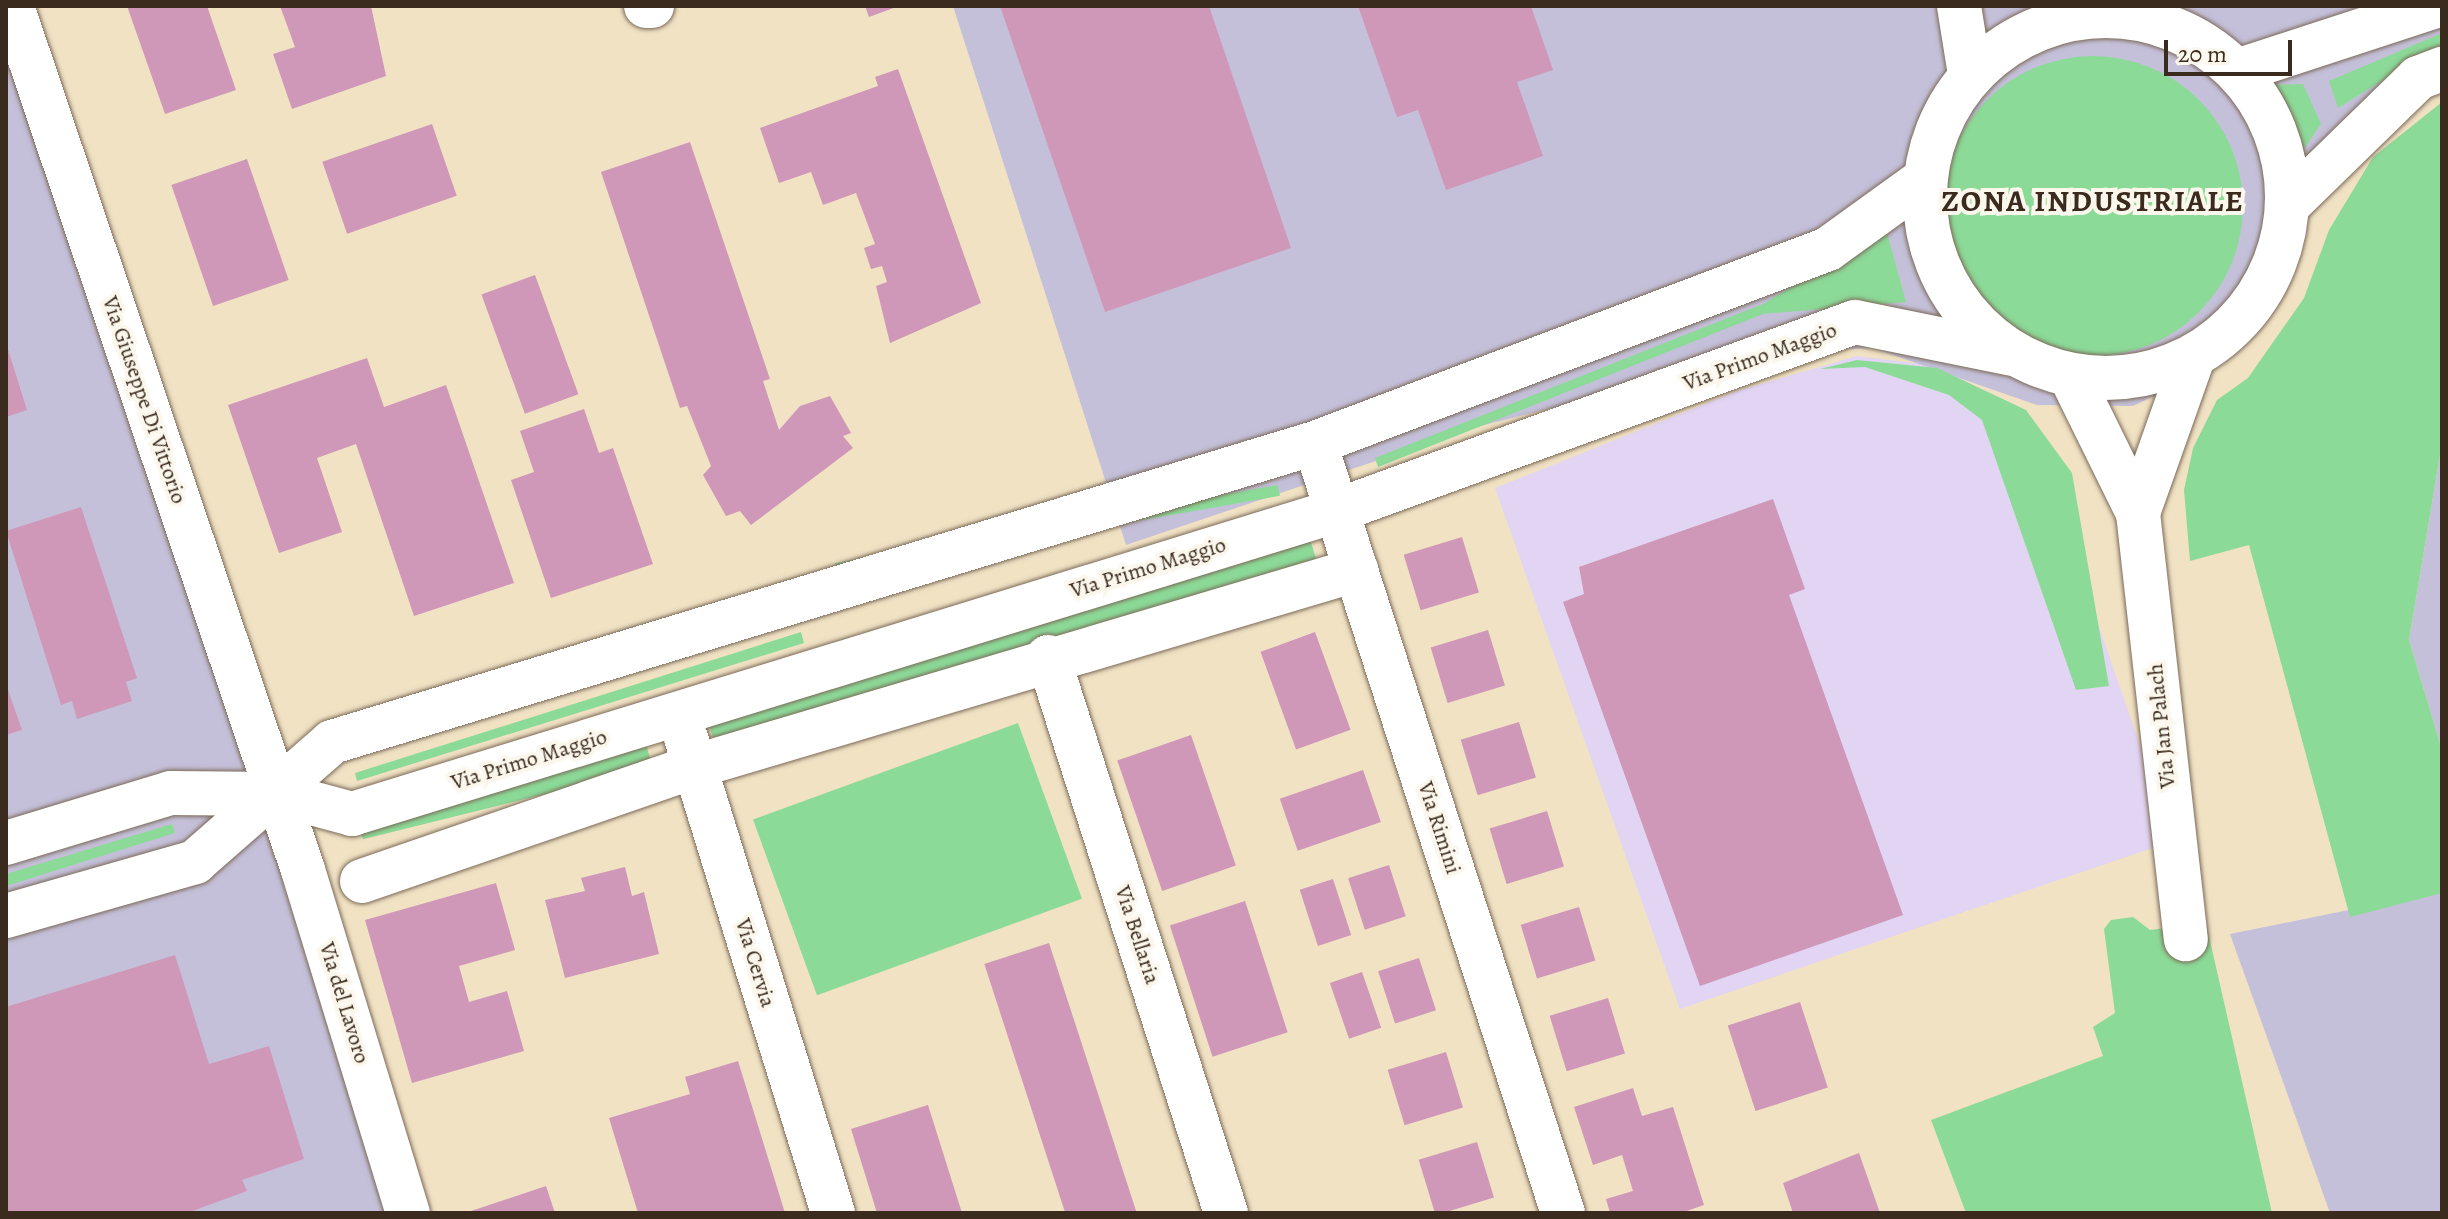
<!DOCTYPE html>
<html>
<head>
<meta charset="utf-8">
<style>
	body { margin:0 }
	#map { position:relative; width:2448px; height:1219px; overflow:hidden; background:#f1e2c4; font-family:Alegreya,serif }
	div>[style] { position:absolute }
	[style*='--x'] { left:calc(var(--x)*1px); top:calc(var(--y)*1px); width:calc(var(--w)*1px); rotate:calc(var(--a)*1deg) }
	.built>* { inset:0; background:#e2d4f3 }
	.industrial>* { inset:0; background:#c5c0da }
	.green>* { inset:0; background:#8cda98; transform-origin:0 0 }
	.round { border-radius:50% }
	.building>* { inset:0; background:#cf98b8; transform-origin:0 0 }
	.roads { filter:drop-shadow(0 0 2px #7b6a58) drop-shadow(0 0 2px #7b6a58) }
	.minor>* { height:44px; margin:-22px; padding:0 22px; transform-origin:22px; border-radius:22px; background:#fff }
	.minor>.ring { margin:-22px; padding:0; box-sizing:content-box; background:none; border:44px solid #fff; border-radius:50% }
	.major>* { height:44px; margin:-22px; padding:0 22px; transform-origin:22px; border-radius:22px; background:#fff }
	span { translate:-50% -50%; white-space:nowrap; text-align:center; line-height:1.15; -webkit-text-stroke:8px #fbf7ec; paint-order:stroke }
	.street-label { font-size:22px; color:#3b2a1e }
	.district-label { font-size:30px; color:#3b2a1e; font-weight:700; letter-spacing:2px }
	.frame { position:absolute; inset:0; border:8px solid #3b2a1e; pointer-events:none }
	.scale { position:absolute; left:2164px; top:40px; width:128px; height:36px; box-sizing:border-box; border:4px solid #3b2a1e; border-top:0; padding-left:10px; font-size:24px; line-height:28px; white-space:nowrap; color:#3b2a1e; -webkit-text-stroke:6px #fbf7ec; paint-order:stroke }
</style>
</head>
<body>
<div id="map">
	<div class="built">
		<div style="clip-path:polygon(1857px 356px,1937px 366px,2025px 412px,2173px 841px,1680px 1009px,1495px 488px,1737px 391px)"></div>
	</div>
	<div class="industrial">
		<div style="clip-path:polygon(6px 6px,391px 1213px,6px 1213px)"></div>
		<div style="clip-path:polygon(953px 6px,2442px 6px,2442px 85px,2306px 213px,2277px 290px,2225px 362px,2133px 406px,2037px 405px,1873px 348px,1772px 353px,1480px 426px,1126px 545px)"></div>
		<div style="clip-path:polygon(2442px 443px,2442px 750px,2409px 640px)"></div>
		<div style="clip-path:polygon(2442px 891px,2442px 1213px,2330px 1213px,2230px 934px)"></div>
	</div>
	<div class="green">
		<div style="clip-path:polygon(2442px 33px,2442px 44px,2338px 108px,2329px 81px)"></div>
		<div class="round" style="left:1943px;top:56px;width:300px;height:300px"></div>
		<div style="clip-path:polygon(2303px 84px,2321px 124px,2303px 150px,2272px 85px)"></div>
		<div style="clip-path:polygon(2442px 102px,2442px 443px,2409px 640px,2442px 750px,2442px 893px,2350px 917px,2249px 545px,2190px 561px,2184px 490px,2193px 448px,2217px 400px,2248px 378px,2304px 298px,2329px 230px,2373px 157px)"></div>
		<div style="clip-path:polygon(1886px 229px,1906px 302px,1763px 314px,1378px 467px,1375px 458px,1763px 304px)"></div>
		<div style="clip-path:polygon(1857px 360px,1937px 368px,2026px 410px,2072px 473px,2109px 686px,2076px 690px,1982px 420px,1949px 395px,1865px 367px,1820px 369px)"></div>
		<div style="left:1278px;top:485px;width:11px;height:450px;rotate:80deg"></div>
		<div style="left:1310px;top:539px;width:27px;height:629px;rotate:73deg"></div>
		<div style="clip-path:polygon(801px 632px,804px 643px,357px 781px,355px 773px)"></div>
		<div style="left:1018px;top:723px;width:187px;height:282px;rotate:70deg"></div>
		<div style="left:646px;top:743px;width:25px;height:298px;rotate:76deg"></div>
		<div style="clip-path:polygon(172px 824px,175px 833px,6px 886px,6px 874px)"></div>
		<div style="clip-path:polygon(2133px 917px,2150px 930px,2206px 923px,2272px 1213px,1966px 1213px,1931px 1120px,2103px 1056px,2093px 1027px,2115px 1013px,2104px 929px,2111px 920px)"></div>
	</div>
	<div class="building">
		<div style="clip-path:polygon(127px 6px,207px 6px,236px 90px,165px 114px)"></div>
		<div style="clip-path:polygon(280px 6px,371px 6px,386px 76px,292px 109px,273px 54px,295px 47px)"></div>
		<div style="clip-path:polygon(865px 6px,899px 6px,869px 17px)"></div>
		<div style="clip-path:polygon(1000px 6px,1209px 6px,1291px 248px,1105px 312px)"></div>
		<div style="clip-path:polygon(1358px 6px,1531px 6px,1553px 70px,1517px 82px,1543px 156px,1446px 190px,1418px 110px,1397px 117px)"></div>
		<div style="clip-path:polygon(898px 69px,981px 303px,890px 343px,876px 286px,887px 282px,882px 266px,871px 269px,864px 248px,875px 244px,856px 193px,823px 205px,811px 172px,779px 183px,760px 128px,878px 86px,875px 77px)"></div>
		<div style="left:432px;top:124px;width:76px;height:116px;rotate:71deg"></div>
		<div style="clip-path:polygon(690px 142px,770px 379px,763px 381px,779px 430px,800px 406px,830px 396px,851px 433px,843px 436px,853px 448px,751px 525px,740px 511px,726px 516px,703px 475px,711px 466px,687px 406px,680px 408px,601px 172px)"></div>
		<div style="left:247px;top:159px;width:128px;height:80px;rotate:71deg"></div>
		<div style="left:535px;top:275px;width:127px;height:57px;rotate:70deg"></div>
		<div style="clip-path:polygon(7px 346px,27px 410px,6px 417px,6px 347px)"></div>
		<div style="clip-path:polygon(367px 358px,384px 407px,446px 385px,514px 583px,414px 616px,356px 444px,317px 458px,342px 532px,279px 553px,228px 405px)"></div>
		<div style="clip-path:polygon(584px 409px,599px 453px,613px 448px,653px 564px,551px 598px,511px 480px,534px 472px,520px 431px)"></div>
		<div style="clip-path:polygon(1773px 499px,1805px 589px,1789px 595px,1903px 915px,1700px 986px,1563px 602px,1584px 594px,1579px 567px)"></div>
		<div style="clip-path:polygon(81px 507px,137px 678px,126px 682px,132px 701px,77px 719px,72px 701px,61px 705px,6px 531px)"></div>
		<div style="left:1462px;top:537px;width:58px;height:61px;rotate:73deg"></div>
		<div style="left:1488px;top:630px;width:58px;height:60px;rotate:73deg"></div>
		<div style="left:1315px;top:632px;width:104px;height:58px;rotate:70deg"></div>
		<div style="clip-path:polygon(6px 684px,22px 730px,6px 735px)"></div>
		<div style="left:1519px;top:722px;width:58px;height:61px;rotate:73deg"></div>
		<div style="left:1191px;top:735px;width:138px;height:78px;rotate:71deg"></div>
		<div style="left:1363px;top:770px;width:55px;height:88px;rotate:71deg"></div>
		<div style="left:1547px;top:811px;width:58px;height:60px;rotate:73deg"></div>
		<div style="left:1389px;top:865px;width:54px;height:43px;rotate:72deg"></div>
		<div style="clip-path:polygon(625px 867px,632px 896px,644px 892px,659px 954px,565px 978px,545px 900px,585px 891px,581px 878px)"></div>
		<div style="left:1333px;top:879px;width:59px;height:35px;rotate:72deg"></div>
		<div style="clip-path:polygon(496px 883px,515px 950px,459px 966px,469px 1002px,507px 991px,524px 1051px,412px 1083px,365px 920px)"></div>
		<div style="left:1245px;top:901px;width:138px;height:79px;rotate:72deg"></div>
		<div style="left:1579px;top:907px;width:56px;height:61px;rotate:73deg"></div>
		<div style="left:1049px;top:943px;width:284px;height:68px;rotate:72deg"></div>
		<div style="clip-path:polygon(175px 955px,209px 1064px,269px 1046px,304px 1159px,242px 1180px,247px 1191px,187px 1213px,6px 1213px,6px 1007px)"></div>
		<div style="left:1419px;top:958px;width:55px;height:43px;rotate:72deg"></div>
		<div style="left:1362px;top:972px;width:59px;height:34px;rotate:71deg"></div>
		<div style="left:1608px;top:998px;width:58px;height:61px;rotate:73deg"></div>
		<div style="left:1800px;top:1002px;width:90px;height:76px;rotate:72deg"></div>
		<div style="left:1446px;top:1052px;width:58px;height:61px;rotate:73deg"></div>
		<div style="clip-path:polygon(738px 1061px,785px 1213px,638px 1213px,609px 1118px,690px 1094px,685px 1077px)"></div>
		<div style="clip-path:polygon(1633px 1088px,1642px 1116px,1673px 1107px,1704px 1205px,1681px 1213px,1610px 1213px,1606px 1199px,1633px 1191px,1622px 1155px,1593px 1165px,1574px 1107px)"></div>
		<div style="clip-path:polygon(928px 1105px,962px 1213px,877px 1213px,851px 1129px)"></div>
		<div style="left:1477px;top:1142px;width:58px;height:61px;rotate:73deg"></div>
		<div style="clip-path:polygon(1859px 1153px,1880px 1213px,1793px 1213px,1783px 1183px)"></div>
		<div style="clip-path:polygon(546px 1186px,555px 1213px,468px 1213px,468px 1212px)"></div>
	</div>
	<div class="roads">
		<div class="minor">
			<div style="--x:646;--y:6;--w:6;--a:0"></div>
			<div style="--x:1959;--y:6;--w:70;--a:80.9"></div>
			<div class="ring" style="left:1925px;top:16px;width:318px;height:318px"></div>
			<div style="--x:2237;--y:71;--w:209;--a:-18.1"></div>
			<div style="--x:2288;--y:205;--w:182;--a:-44.3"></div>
			<div style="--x:2418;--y:78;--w:26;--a:-21"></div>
			<div style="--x:2071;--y:377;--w:152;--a:63.8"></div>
			<div style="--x:2138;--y:513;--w:429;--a:83.6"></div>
			<div style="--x:1315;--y:443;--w:809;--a:72.15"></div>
			<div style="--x:2138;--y:513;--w:164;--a:-70.5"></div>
			<div style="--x:1048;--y:657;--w:584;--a:72.25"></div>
			<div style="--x:686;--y:738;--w:497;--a:72.8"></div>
			<div style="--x:6;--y:843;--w:172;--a:-16.9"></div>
			<div style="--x:171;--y:793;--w:107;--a:0.5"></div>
			<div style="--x:278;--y:794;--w:77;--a:15.1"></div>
			<div style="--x:352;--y:814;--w:1030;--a:-17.12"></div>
			<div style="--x:1336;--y:511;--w:552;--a:-20.01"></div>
			<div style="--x:1855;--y:322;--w:160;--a:11.5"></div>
			<div style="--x:362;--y:881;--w:350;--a:-19"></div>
			<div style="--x:693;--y:767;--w:692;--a:-16.55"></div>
			<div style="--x:6;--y:916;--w:197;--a:-15.9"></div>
			<div style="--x:195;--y:862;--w:182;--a:-41.2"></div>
			<div style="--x:332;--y:742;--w:1027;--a:-16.92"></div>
			<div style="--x:1315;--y:443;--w:548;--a:-20.71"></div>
			<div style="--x:1828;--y:249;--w:120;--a:-35.8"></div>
		</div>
		<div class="major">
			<div style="--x:12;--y:6;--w:912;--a:71.39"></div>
			<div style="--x:303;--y:870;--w:359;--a:73"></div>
		</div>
	</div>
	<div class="street-label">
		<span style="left:1760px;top:357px;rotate:-20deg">Via Primo Maggio</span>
		<span style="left:144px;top:400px;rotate:71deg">Via Giuseppe Di Vittorio</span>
		<span style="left:1148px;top:568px;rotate:-17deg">Via Primo Maggio</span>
		<span style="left:2162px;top:726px;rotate:-96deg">Via Jan Palach</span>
		<span style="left:529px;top:760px;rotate:-17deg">Via Primo Maggio</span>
		<span style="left:1439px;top:828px;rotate:72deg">Via Rimini</span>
		<span style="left:1137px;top:935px;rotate:72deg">Via Bellaria</span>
		<span style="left:755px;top:963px;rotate:73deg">Via Cervia</span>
		<span style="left:344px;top:1003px;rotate:73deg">Via del Lavoro</span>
	</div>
	<div class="district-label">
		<span style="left:2093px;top:201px">ZONA INDUSTRIALE</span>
	</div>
	<div class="frame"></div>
	<div class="scale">20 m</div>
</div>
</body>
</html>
